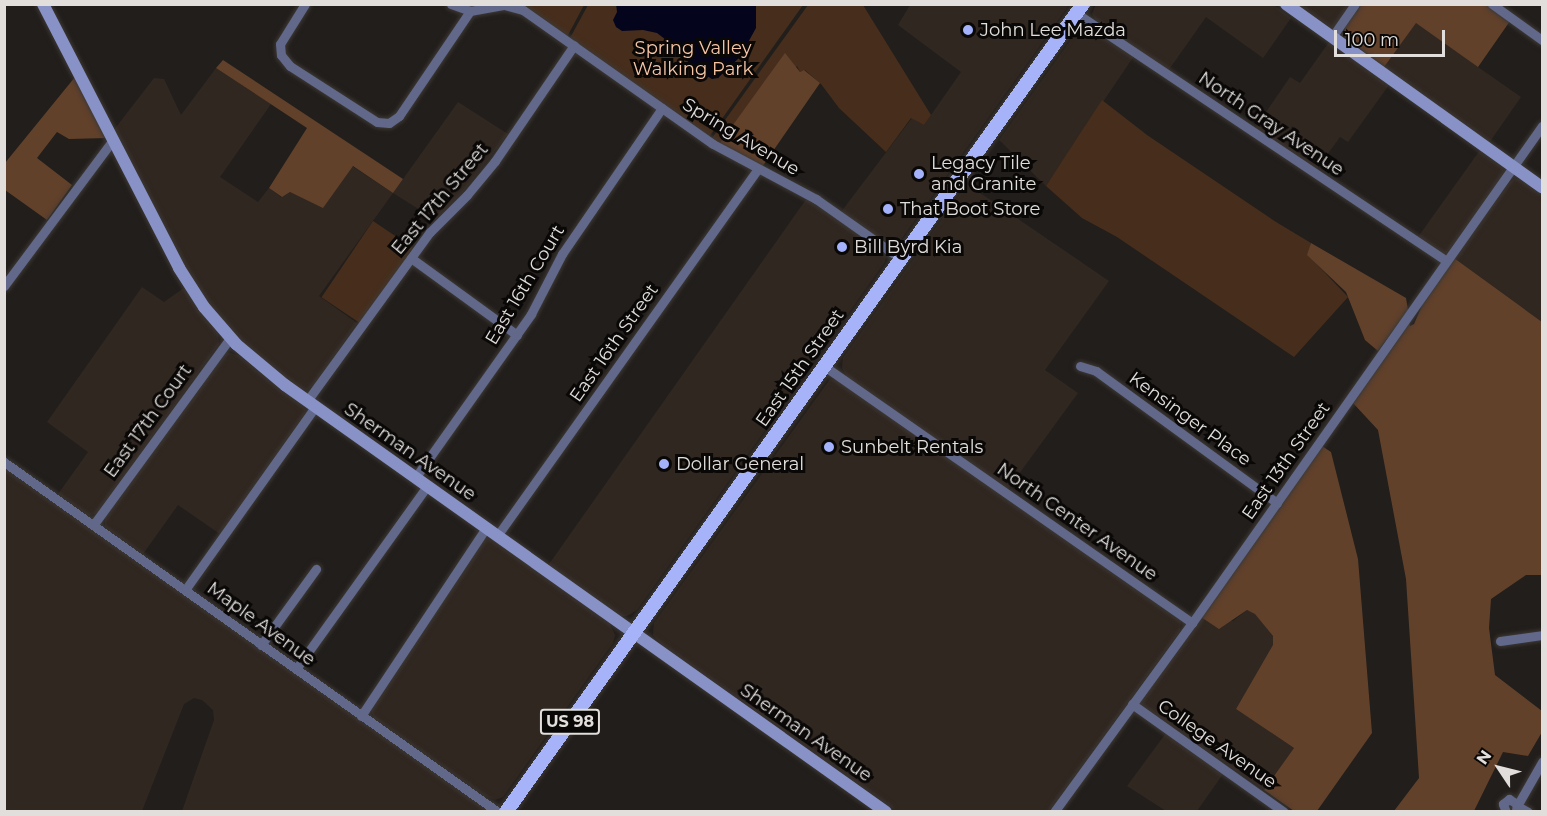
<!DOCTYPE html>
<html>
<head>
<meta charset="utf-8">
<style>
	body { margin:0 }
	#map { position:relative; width:1547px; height:816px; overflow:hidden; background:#221e1b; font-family:Montserrat,sans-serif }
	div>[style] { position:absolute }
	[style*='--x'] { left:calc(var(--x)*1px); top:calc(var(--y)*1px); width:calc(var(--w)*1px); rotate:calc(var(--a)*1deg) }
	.built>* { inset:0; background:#312721 }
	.green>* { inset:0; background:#472e1c; transform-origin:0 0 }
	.forest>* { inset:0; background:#62412b }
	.water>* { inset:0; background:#04041d }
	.roads { filter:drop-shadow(0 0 2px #3d3936) drop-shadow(0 0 2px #3d3936) }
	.street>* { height:9px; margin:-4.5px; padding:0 4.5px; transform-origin:4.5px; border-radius:4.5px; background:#626889 }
	.secondary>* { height:12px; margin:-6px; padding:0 6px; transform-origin:6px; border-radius:6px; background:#8892c7 }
	.primary>* { height:14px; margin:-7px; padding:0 7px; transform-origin:7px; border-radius:7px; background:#a6b3f8 }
	.dots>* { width:16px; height:16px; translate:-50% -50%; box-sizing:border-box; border:3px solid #0a0807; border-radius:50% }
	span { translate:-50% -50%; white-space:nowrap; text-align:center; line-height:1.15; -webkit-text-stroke:6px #0a0807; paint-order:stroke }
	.shield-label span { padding:2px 4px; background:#0a0807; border:2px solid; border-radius:4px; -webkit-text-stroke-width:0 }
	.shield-label { font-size:16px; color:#e1dedc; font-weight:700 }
	.poi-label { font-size:18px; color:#e1dedc }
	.left { translate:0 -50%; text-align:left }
	.park-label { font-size:18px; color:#f7c6a7 }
	.street-label { font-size:18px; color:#e1dedc }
	.frame { position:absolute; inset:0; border:6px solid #e1dedc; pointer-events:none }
	.north { position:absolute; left:1469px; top:738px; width:60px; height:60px; -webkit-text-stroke:4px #0a0807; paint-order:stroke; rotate:305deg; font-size:16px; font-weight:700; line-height:24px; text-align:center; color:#e1dedc }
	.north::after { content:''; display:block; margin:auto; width:21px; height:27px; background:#e1dedc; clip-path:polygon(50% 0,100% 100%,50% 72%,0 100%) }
	.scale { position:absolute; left:1334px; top:30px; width:111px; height:27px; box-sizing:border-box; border:3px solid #e1dedc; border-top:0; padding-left:8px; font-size:18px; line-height:21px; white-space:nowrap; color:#e1dedc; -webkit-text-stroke:4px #0a0807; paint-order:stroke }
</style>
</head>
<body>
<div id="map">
	<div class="built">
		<div style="clip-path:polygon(1096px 4px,1273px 4px,1291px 18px,1263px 58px,1206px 17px,1168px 71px,1096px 21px,1092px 14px)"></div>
		<div style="clip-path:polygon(910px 5px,1069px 5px,900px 241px,892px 244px,883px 241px,841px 212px,912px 118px,924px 125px,961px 72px,898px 25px)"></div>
		<div style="clip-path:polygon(1297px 5px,1351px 5px,1334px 27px,1330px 27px)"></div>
		<div style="clip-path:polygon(1361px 5px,1487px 5px,1510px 21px,1478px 67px,1521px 97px,1489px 143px,1347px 42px,1343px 31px)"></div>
		<div style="clip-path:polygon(1088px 28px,1134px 56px,1046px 186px,999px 140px,1077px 31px)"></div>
		<div style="clip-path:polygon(1329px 42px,1389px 85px,1348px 142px,1340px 137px,1316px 170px,1255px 128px,1290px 77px,1300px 83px)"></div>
		<div style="clip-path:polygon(216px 68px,271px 104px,220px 177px,258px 202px,269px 188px,281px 197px,290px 192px,323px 207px,352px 166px,393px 193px,458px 102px,508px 134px,463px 192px,436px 220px,393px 193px,319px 296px,357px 323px,314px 385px,307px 390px,295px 387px,235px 337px,195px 288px,113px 131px,154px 78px,164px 79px,181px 115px)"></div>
		<div style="clip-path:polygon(1480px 150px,1503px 166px,1504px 176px,1447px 254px,1442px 253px,1418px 237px)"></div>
		<div style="clip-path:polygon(1520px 179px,1542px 194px,1542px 322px,1454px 258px,1509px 183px,1515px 178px)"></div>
		<div style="clip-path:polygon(967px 184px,1109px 281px,1045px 370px,1078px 393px,1008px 489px,847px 377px,842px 368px,843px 358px)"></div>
		<div style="clip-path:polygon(807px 198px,876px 246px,886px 255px,885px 262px,637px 610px,627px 616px,619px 616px,547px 567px)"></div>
		<div style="clip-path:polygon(142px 287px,164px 302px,185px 287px,218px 331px,219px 344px,97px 513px,89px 516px,58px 494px,88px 452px,47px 422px)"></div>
		<div style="clip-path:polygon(227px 352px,240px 356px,268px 379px,302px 403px,306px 412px,220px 534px,178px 505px,143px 554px,109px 530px,105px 526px,105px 517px,206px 375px)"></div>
		<div style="clip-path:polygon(830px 379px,837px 380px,865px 398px,1181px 621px,1180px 631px,1049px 811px,896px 811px,662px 645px,653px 635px,654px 623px)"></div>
		<div style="clip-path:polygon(4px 465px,485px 808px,487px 811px,182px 811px,214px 720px,213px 710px,202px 700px,194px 698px,184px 704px,142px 811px,5px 811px)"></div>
		<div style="clip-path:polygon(489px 536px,608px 620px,615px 635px,613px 643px,503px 797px,495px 800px,483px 795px,374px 718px,370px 709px,485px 537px)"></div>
		<div style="clip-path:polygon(1247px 610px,1255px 613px,1265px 624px,1273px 636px,1274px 645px,1236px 709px,1294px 748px,1264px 790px,1138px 703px,1201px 617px,1233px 621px)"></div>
		<div style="clip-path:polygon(1166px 733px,1223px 774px,1197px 811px,1166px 811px,1127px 786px)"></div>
	</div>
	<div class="green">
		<div style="clip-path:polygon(519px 5px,584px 5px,567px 37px)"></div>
		<div style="clip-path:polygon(588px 5px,803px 5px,709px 137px,570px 38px)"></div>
		<div style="clip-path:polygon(808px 5px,863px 5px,931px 115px,924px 125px,911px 118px,886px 152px,839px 108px,821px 84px,805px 70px,800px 72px,797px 66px,720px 143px,712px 138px)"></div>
		<div style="clip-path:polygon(1102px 100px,1147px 135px,1276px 222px,1311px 243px,1308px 255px,1348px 297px,1294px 357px,1117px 237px,1082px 218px,1046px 186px)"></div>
		<div style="left:373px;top:221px;width:48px;height:92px;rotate:34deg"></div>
	</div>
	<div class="forest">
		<div style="clip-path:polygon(1361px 5px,1487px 5px,1510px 21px,1478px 67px,1416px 23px,1384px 67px,1344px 36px,1345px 27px)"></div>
		<div style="clip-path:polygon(785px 53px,800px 72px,804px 70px,820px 83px,762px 167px,720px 143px)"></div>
		<div style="clip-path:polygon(223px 60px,403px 179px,393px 193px,353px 166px,323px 208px,290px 192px,282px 197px,269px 188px,307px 128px,216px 68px)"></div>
		<div style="clip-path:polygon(75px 77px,107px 138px,69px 139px,57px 132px,37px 158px,72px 185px,47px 220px,5px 190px,5px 163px)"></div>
		<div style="clip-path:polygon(1311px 243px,1406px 298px,1408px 310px,1378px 351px,1365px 340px,1346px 292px,1307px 255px)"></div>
		<div style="clip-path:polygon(1454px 258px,1542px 322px,1542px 575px,1526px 575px,1491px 599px,1489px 628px,1495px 675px,1542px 711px,1542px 732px,1528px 756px,1503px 752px,1474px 811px,1394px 811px,1419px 778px,1406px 579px,1378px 430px,1353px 403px,1409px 322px,1410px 326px,1414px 324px,1424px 301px)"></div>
		<div style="clip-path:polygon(1322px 446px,1331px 452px,1358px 559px,1372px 733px,1317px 811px,1294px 811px,1264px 790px,1294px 748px,1236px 709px,1273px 645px,1273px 636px,1255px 614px,1247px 610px,1219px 629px,1201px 617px)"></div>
	</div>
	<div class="water">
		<div style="clip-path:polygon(616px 4px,756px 5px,756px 28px,740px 57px,718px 78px,712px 79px,692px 67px,678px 49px,657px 33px,643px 30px,622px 31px,616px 27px,613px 20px,617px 12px)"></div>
	</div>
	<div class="roads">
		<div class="street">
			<div style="--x:305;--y:4;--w:47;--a:122"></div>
			<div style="--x:280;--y:44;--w:11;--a:85"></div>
			<div style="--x:281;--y:55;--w:14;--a:51"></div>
			<div style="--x:290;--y:66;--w:103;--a:32.8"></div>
			<div style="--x:377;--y:122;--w:12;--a:5"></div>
			<div style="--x:389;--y:123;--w:12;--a:-35"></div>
			<div style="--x:399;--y:116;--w:127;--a:-55.9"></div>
			<div style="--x:451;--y:4;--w:20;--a:20"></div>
			<div style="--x:470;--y:11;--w:35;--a:-10"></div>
			<div style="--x:504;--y:5;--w:20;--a:15"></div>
			<div style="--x:523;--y:10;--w:232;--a:35.2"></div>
			<div style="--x:713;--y:144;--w:117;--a:28.1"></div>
			<div style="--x:816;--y:199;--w:104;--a:35.2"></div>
			<div style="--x:1492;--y:4;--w:62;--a:35.8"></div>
			<div style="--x:1076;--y:13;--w:446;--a:33.8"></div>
			<div style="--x:1332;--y:37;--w:40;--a:-55.1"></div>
			<div style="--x:411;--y:258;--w:131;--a:36"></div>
			<div style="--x:4;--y:286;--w:182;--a:-53.3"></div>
			<div style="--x:824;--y:366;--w:449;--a:34.9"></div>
			<div style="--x:1080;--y:366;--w:17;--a:17"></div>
			<div style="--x:1096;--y:371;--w:224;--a:36.1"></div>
			<div style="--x:307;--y:401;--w:209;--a:-54"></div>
			<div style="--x:430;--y:232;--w:52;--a:-45"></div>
			<div style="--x:467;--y:195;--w:44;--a:-50.5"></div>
			<div style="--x:495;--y:161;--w:140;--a:-55.7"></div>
			<div style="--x:4;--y:462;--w:605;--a:35.32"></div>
			<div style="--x:415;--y:478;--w:201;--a:-54.7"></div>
			<div style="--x:531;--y:314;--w:68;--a:-62.7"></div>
			<div style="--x:562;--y:254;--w:177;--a:-55.6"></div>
			<div style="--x:94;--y:524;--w:230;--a:-53.8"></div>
			<div style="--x:497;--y:536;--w:450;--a:-54.6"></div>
			<div style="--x:185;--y:590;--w:224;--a:-54.6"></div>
			<div style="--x:1500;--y:641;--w:42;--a:-8.1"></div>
			<div style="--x:261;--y:645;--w:94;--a:-54.1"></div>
			<div style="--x:296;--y:669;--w:225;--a:-54.4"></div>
			<div style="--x:1132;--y:704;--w:186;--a:35.4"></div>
			<div style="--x:361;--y:716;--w:226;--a:-56.4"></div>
			<div style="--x:1054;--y:812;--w:234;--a:-53.9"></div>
			<div style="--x:1192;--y:623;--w:608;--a:-54.85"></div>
			<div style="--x:1506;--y:812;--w:9;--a:-111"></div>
			<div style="--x:1503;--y:804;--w:8;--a:-40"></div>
			<div style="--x:1509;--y:799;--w:9;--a:32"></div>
			<div style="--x:1517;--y:804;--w:6;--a:99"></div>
			<div style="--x:1528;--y:812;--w:13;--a:-151"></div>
			<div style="--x:1517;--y:806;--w:51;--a:-60.4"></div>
		</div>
		<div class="secondary">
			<div style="--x:43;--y:4;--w:297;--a:62.7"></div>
			<div style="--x:179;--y:268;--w:46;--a:57.3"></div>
			<div style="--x:204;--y:307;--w:49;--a:49.1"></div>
			<div style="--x:236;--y:344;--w:64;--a:39.9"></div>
			<div style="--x:285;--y:385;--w:737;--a:35.39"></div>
			<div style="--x:1286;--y:4;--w:315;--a:35.6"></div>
		</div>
		<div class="primary">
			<div style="--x:506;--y:812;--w:993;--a:-54.47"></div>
		</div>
	</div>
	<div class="dots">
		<div style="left:968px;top:30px;background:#a4b2fc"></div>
		<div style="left:919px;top:174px;background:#a4b2fc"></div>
		<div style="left:888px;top:209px;background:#a4b2fc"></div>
		<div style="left:842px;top:247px;background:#a4b2fc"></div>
		<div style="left:829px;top:447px;background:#a4b2fc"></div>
		<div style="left:664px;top:464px;background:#a4b2fc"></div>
	</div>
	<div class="shield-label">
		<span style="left:570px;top:722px">US 98</span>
	</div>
	<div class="poi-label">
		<span class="left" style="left:980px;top:30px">John Lee Mazda</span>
		<span class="left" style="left:931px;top:174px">Legacy Tile<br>and Granite</span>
		<span class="left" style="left:900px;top:209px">That Boot Store</span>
		<span class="left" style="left:854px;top:247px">Bill Byrd Kia</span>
		<span class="left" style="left:841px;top:447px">Sunbelt Rentals</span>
		<span class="left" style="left:676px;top:464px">Dollar General</span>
	</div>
	<div class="park-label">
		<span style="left:693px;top:59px">Spring Valley<br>Walking Park</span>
	</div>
	<div class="street-label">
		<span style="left:1271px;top:124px;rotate:34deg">North Gray Avenue</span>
		<span style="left:741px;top:137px;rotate:31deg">Spring Avenue</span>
		<span style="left:440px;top:199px;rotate:-50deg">East 17th Street</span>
		<span style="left:525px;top:285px;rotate:-59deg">East 16th Court</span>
		<span style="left:614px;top:343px;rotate:-55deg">East 16th Street</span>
		<span style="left:800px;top:368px;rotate:-55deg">East 15th Street</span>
		<span style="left:1190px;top:419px;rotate:36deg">Kensinger Place</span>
		<span style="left:148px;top:421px;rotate:-54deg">East 17th Court</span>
		<span style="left:410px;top:452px;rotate:35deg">Sherman Avenue</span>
		<span style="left:1286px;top:461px;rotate:-55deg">East 13th Street</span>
		<span style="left:1077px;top:522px;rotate:35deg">North Center Avenue</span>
		<span style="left:261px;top:624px;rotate:36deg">Maple Avenue</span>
		<span style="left:806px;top:733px;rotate:35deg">Sherman Avenue</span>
		<span style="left:1217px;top:744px;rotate:35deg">College Avenue</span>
	</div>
	<div class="frame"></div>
	<div class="north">N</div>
	<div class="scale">100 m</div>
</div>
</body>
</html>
